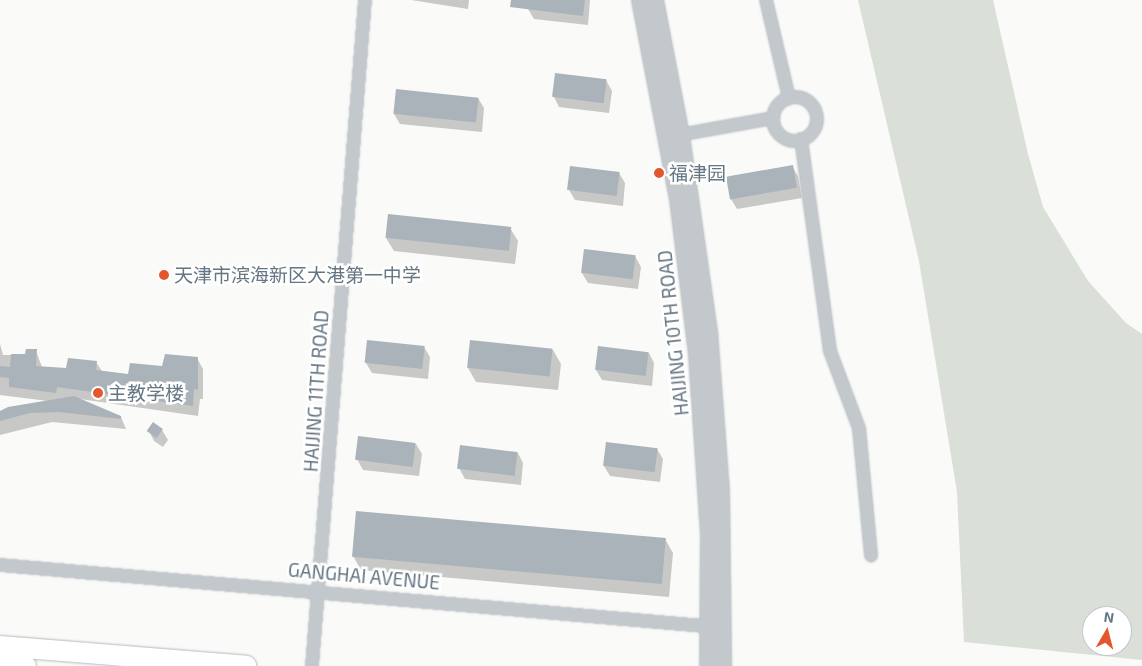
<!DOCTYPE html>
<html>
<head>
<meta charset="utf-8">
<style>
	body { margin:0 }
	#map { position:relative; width:1142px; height:666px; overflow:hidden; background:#fafaf8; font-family:"Exo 2","Noto Sans SC",sans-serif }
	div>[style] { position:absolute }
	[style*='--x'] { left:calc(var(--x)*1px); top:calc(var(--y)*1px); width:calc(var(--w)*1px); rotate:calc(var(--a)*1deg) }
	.green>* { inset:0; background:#dadfd7 }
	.shadow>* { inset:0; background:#0003 }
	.building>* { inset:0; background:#aab3b9; transform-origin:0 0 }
	.roads { filter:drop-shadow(0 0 1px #b5babe) drop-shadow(0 0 1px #b5babe) }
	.minor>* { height:12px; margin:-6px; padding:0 6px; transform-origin:6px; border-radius:6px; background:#c3c8cc }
	.minor>.ring { margin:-6px; padding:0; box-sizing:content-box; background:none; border:12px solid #c3c8cc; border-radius:50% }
	.tertiary>* { height:16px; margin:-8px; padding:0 8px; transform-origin:8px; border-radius:8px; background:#c3c8cc }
	.primary>* { height:20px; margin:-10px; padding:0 10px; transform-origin:10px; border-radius:10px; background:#fff }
	.dots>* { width:14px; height:14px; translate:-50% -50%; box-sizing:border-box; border:2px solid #fff; border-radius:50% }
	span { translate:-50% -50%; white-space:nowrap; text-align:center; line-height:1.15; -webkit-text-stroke:5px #fff; paint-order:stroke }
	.poi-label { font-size:19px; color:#657683 }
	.left { translate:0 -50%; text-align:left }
	.street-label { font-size:19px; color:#657683 }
	.north { position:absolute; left:1082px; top:606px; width:50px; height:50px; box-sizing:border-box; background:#fff; border:1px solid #c1c8cd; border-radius:50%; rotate:8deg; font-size:14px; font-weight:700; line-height:20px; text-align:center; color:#657683 }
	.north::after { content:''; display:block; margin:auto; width:18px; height:22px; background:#e4572e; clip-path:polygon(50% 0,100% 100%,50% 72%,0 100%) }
</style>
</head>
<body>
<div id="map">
	<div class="green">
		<div style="clip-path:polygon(evenodd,858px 0,993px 0,1028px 154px,1043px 207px,1088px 281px,1126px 323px,1142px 334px,1142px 660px,964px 642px,957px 492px,919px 261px,858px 0,1092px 616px,1122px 616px,1122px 646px,1092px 646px,1092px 616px)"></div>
	</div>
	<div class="shadow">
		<div style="clip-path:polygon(411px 0,469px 0,468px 9px)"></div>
		<div style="clip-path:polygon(529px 0,590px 0,588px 25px,534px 19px,528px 9px)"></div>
		<div style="clip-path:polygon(606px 80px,612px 91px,609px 113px,559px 107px,554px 97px)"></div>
		<div style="clip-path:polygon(478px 98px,484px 108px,482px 132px,400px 124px,394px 114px)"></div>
		<div style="clip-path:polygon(792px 166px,798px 176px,802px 198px,737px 209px,731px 199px,727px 177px)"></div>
		<div style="clip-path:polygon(571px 168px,619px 173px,625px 183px,623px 206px,575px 200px,569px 190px)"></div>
		<div style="clip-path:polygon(510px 228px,518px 241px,515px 264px,394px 251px,386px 238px)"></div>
		<div style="clip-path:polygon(635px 256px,641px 267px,638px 289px,588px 283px,582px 273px)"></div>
		<div style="clip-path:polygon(471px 342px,553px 350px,561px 364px,558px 390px,476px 382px,468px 368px)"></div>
		<div style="clip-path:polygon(0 344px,3px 355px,26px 355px,36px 351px,42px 367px,67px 369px,96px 362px,102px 371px,129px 375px,197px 358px,203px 369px,203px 399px,200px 399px,198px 416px,80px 399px,121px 417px,126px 429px,52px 422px,0 435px,0 412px,48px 401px,0 395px)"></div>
		<div style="clip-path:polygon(424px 347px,430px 357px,428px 379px,372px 373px,366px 363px)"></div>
		<div style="clip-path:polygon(649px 353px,654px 363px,652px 386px,602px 380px,596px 370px)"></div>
		<div style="clip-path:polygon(162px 430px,168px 440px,163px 447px,154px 441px,149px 431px)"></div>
		<div style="clip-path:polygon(416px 444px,422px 454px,419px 476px,363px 470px,357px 459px)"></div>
		<div style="clip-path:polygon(657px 449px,663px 459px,660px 482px,610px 476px,604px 466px)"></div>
		<div style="clip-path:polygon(518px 453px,523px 463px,521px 485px,465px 479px,459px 468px)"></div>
		<div style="clip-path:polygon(665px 539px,673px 553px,669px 597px,361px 570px,353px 556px)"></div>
	</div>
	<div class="building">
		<div style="clip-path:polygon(511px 0,585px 0,583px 16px,510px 7px)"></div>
		<div style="left:555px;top:73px;width:52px;height:24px;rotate:7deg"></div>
		<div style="left:396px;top:89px;width:83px;height:25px;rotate:6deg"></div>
		<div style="left:793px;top:165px;width:23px;height:68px;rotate:80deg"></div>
		<div style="left:570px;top:166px;width:50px;height:24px;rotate:7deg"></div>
		<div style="left:388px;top:214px;width:124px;height:24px;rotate:6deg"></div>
		<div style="left:584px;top:249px;width:52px;height:24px;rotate:7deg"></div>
		<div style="left:367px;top:340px;width:58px;height:23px;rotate:6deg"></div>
		<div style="left:470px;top:340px;width:83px;height:28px;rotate:6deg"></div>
		<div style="left:598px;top:346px;width:51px;height:24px;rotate:7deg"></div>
		<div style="clip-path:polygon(26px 349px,37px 349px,36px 366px,66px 368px,68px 358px,97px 361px,96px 370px,128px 374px,130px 363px,162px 366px,165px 354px,198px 357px,198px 390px,194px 389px,193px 406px,57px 387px,56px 393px,9px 387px,9px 378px,0 377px,0 366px,10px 367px,11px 354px,25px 354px)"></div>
		<div style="clip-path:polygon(74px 396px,121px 416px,121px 419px,59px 412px,30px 413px,0 421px,0 411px,8px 407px)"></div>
		<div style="left:153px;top:422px;width:12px;height:11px;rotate:35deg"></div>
		<div style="left:358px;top:436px;width:58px;height:24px;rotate:7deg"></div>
		<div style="left:606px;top:442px;width:52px;height:24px;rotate:7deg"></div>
		<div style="left:460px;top:445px;width:58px;height:24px;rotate:7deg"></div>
		<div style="left:356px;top:511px;width:311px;height:46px;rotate:5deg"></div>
	</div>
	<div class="roads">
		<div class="minor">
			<div style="--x:766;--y:0;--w:101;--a:76.8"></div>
			<div class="ring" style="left:773px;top:97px;width:32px;height:32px"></div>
			<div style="--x:673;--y:136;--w:102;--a:-10.2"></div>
			<div style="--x:801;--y:139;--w:214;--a:82.2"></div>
			<div style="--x:830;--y:351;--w:82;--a:69.4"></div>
			<div style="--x:859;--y:428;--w:128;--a:84.6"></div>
			<div style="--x:0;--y:565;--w:719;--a:4.95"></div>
			<div style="--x:312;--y:666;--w:668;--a:-85.45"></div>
		</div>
		<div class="tertiary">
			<div style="--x:640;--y:0;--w:203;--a:79.2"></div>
			<div style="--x:678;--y:199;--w:156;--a:83"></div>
			<div style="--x:697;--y:354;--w:179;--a:86.2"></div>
			<div style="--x:709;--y:533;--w:133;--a:90.4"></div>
			<div style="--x:655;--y:0;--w:137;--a:79.1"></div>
			<div style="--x:681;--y:135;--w:198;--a:81.9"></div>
			<div style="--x:709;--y:331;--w:160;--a:85.7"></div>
			<div style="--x:721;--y:491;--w:175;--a:89.3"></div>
		</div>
		<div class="primary">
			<div style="--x:0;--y:646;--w:247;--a:4.6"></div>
			<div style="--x:0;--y:664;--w:26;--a:4"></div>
		</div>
	</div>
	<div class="dots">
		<div style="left:659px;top:173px;background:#e4572e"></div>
		<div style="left:164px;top:275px;background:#e4572e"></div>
		<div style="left:98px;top:393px;background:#e4572e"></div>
	</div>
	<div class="poi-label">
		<span class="left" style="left:669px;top:173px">福津园</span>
		<span class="left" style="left:174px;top:275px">天津市滨海新区大港第一中学</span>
		<span class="left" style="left:108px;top:393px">主教学楼</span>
	</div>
	<div class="street-label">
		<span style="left:673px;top:333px;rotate:-96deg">HAIJING 10TH ROAD</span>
		<span style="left:316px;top:391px;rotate:-86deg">HAIJING 11TH ROAD</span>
		<span style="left:364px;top:576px;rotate:5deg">GANGHAI AVENUE</span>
	</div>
	<div class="north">N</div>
</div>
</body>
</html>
